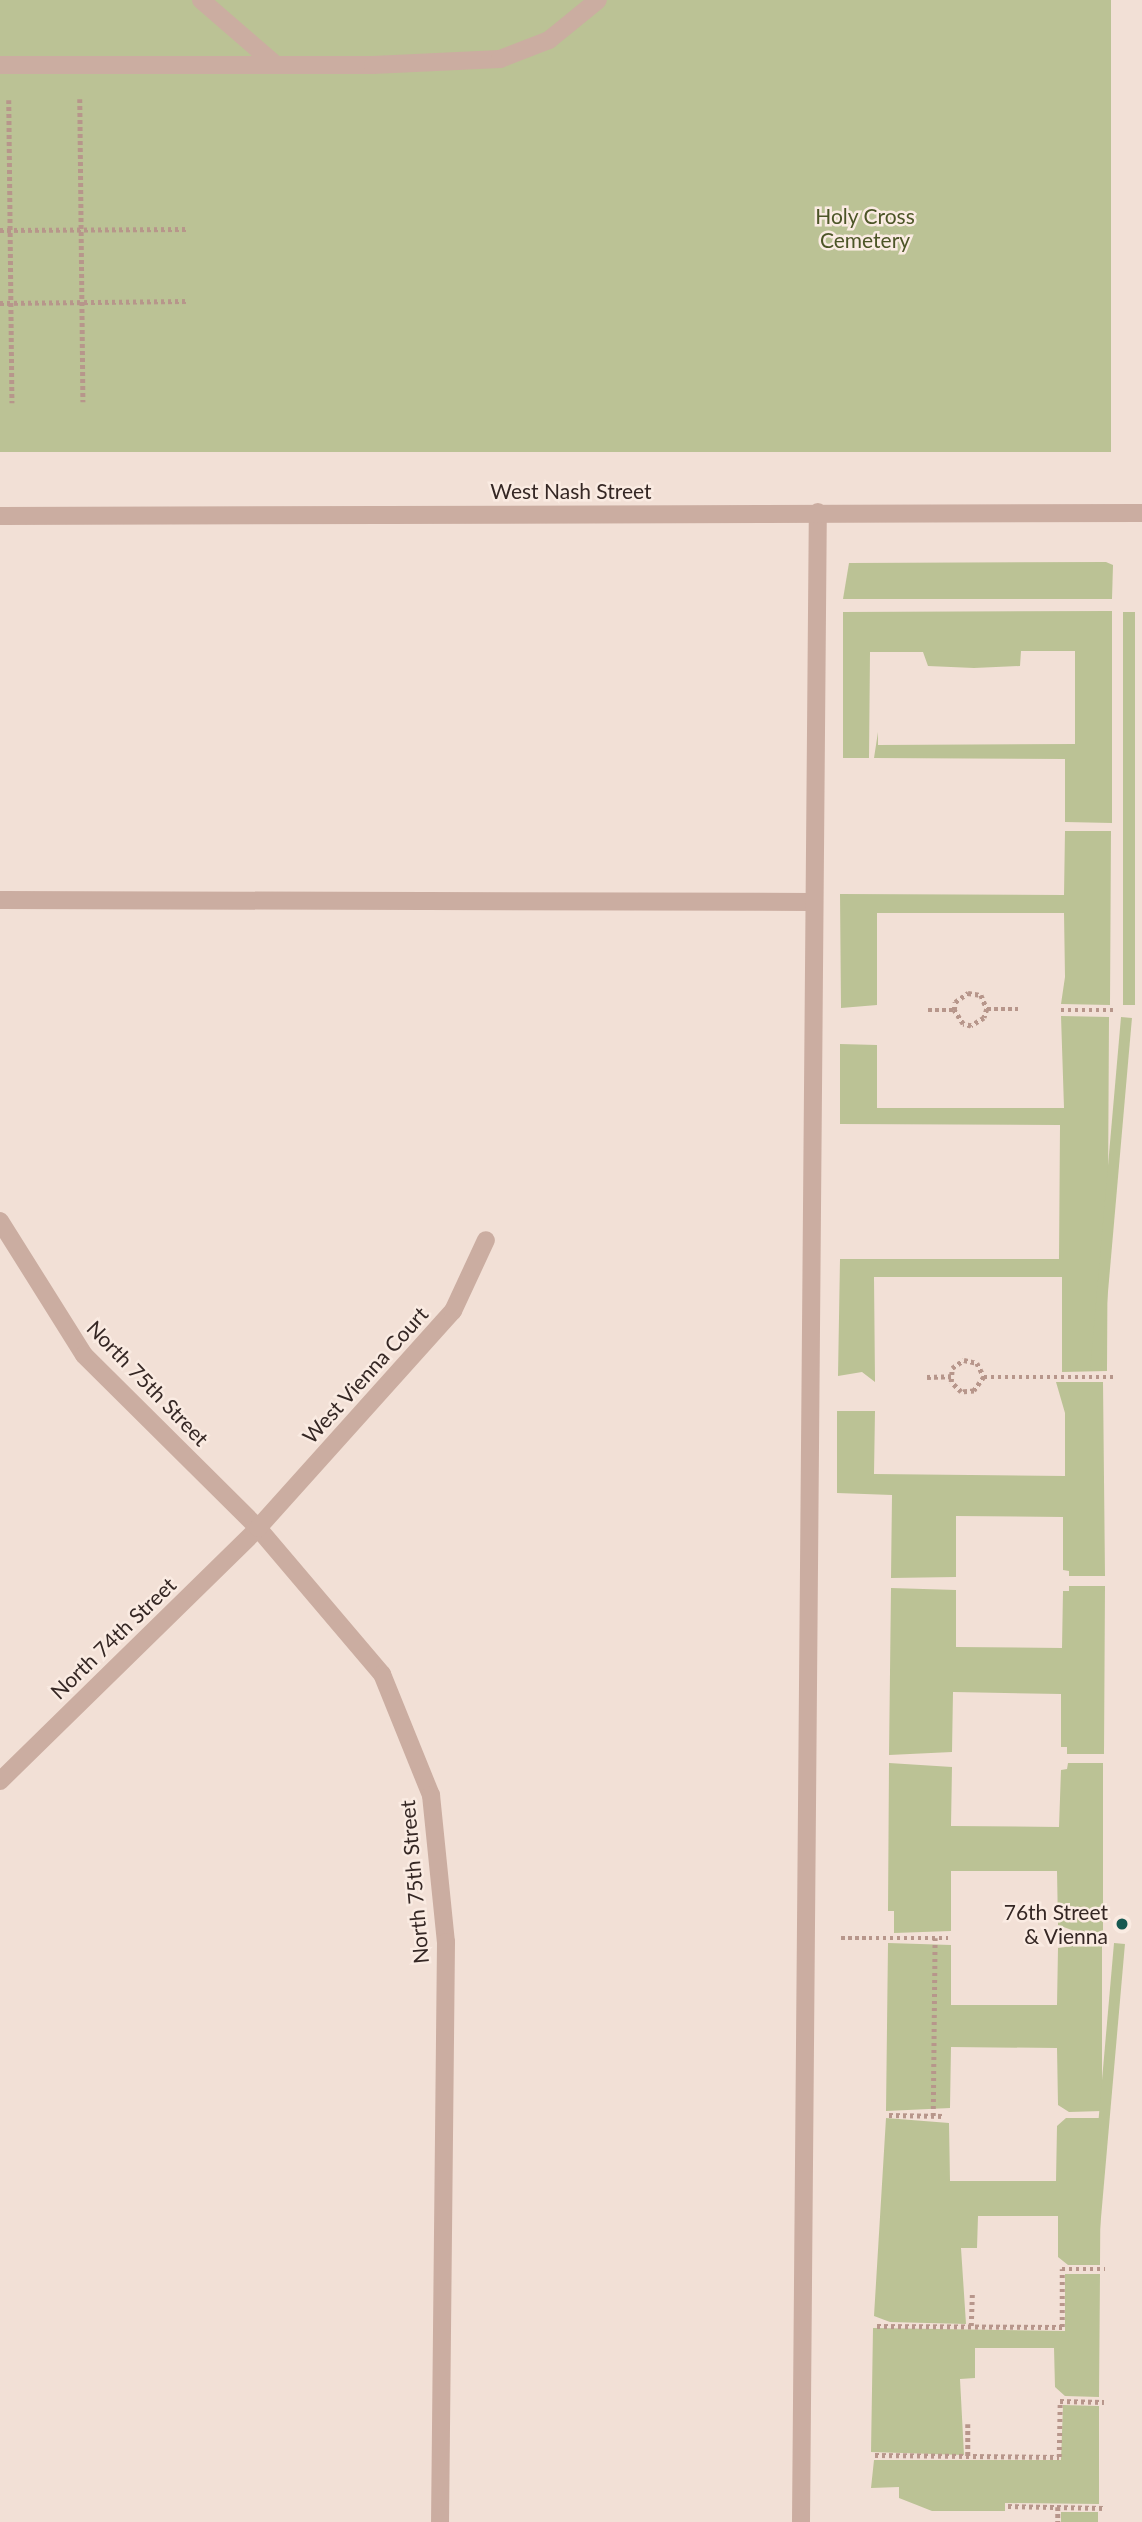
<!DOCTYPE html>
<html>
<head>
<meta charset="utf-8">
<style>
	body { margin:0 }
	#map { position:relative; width:1142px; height:2522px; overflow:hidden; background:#f2e0d6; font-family:Lato,sans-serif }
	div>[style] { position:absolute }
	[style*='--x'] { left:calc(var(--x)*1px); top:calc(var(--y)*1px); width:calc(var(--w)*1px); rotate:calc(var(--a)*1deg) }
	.green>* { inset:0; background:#bbc295; transform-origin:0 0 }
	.path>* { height:4.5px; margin-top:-2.25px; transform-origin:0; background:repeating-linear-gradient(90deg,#b7968b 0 3.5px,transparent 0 7px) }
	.service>* { height:18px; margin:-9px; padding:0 9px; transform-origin:9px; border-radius:9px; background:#cbada1 }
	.minor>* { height:18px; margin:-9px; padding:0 9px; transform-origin:9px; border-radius:9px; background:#cbada1 }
	.tertiary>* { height:18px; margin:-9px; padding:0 9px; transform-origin:9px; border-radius:9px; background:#cbada1 }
	.dots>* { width:19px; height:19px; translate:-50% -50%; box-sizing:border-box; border:4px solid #faebe2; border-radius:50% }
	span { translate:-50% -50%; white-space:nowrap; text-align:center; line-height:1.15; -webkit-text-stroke:5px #faebe2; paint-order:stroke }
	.park-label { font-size:21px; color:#4c5527 }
	.street-label { font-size:21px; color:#352724 }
	.poi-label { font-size:21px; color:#352724 }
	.right { translate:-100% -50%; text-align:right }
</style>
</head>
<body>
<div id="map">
	<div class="green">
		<div style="left:0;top:0;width:1111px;height:452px"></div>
		<div style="clip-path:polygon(1106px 562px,1113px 565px,1112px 599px,843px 599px,849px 563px)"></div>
		<div style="clip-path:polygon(1112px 611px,1112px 823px,1065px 822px,1065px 759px,874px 758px,878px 732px,878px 745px,1075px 744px,1075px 651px,1021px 651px,1020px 666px,974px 668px,928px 666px,923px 652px,870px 652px,869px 758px,843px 758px,843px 612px)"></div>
		<div style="left:1123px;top:612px;width:12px;height:393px"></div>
		<div style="clip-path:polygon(1065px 831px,1111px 831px,1110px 1005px,1061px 1004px,1065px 977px,1064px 913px,877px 913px,877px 1005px,841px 1008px,840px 894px,1064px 895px)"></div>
		<div style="clip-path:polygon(1061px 1016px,1109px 1017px,1107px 1371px,1062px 1372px,1062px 1277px,874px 1277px,875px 1382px,862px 1372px,838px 1376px,840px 1259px,1059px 1259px,1060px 1125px,840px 1124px,840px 1044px,877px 1045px,877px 1108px,1064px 1108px)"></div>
		<div style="left:1121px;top:1017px;width:11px;height:354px;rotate:5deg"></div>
		<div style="clip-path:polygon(1056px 1382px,1103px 1382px,1105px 1576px,1069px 1576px,1069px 1571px,1063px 1570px,1063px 1517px,956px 1516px,956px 1577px,891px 1578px,892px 1495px,837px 1493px,837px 1411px,875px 1411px,874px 1474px,1065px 1476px,1065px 1413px)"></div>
		<div style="clip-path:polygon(1069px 1586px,1105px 1586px,1104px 1754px,1067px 1754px,1067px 1747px,1061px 1747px,1061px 1694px,953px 1692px,952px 1752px,889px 1755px,891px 1588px,956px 1590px,956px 1647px,1062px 1648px,1063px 1591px,1069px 1591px)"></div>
		<div style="clip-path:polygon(889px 1763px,952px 1767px,951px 1826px,1059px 1827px,1061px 1770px,1067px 1769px,1068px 1763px,1103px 1763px,1103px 1932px,1080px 1933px,1058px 1925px,1057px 1871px,951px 1871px,951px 1931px,894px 1933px,894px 1911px,888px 1911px)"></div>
		<div style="clip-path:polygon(1102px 1942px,1102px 2111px,1069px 2112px,1058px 2105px,1057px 2048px,951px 2047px,950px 2108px,886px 2111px,888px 1943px,951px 1945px,951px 2005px,1057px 2005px,1058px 1948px)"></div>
		<div style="left:1114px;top:1943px;width:11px;height:322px;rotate:5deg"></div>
		<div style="clip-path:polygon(886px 2118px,949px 2123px,950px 2181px,1056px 2181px,1057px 2126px,1066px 2118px,1101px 2118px,1100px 2265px,1068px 2265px,1058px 2257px,1058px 2216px,978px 2216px,977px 2248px,961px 2248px,966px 2324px,890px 2322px,874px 2316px)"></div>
		<div style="clip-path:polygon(1065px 2274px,1100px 2274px,1099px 2397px,1065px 2396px,1055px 2387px,1054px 2348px,975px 2348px,975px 2378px,960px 2379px,964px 2455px,871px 2452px,873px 2328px,1065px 2331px)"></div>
		<div style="clip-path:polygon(1063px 2405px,1099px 2406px,1099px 2504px,1005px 2503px,1005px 2511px,932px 2511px,899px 2498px,899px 2487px,871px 2488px,874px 2460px,1061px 2460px)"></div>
		<div style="left:1061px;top:2512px;width:37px;height:10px"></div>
	</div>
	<div class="path">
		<div style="--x:80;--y:99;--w:303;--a:89.4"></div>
		<div style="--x:9;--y:100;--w:303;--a:89.4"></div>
		<div style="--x:0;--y:230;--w:188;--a:-0.3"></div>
		<div style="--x:0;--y:303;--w:188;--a:-0.6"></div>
		<div style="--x:987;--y:1009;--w:9;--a:108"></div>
		<div style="--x:984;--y:1018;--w:15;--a:148"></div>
		<div style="--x:971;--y:1026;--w:8;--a:-166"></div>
		<div style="--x:963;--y:1024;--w:17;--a:-123"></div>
		<div style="--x:954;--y:1010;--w:8;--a:-83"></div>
		<div style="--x:955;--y:1002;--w:16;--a:-35"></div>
		<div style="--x:968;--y:993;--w:13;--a:9"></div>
		<div style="--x:981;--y:995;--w:15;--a:67"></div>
		<div style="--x:987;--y:1009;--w:35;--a:0"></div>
		<div style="--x:928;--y:1010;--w:26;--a:0"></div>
		<div style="--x:1061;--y:1010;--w:54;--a:0"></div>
		<div style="--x:927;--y:1377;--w:24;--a:-2"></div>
		<div style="--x:984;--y:1377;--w:17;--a:126"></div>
		<div style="--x:974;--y:1391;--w:13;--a:176"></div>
		<div style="--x:961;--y:1392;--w:14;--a:-135"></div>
		<div style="--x:951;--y:1382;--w:14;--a:-86"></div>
		<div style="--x:952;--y:1368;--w:14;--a:-34"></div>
		<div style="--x:964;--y:1360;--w:13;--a:13"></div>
		<div style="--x:977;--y:1363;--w:16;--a:63"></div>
		<div style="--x:984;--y:1377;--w:129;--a:0"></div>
		<div style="--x:841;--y:1938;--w:107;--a:0"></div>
		<div style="--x:889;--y:2115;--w:56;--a:1"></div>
		<div style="--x:933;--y:2116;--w:178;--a:-89.4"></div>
		<div style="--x:877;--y:2326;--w:185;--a:0.3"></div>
		<div style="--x:1062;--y:2327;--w:58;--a:-90"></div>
		<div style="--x:1062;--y:2269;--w:43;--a:0"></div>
		<div style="--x:971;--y:2326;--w:33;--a:-88"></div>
		<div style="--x:968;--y:2424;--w:32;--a:90"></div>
		<div style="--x:875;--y:2455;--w:184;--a:0.6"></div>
		<div style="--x:1059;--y:2457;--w:56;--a:-89"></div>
		<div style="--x:1060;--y:2401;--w:44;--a:1.3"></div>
		<div style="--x:1008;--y:2506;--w:96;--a:1.2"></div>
		<div style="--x:1058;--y:2507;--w:15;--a:90"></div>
	</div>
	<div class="service">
		<div style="--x:201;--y:0;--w:99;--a:40.9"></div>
		<div style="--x:0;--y:65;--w:373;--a:0"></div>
		<div style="--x:373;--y:65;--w:127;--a:-2.7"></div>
		<div style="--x:500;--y:59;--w:53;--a:-21.2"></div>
		<div style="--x:549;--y:40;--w:63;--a:-39.2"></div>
		<div style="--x:0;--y:900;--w:812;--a:0.14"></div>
		<div style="--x:801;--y:2522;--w:2010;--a:-89.52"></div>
	</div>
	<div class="minor">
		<div style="--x:0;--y:1221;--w:158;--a:57.9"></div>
		<div style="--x:84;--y:1355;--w:245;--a:44.8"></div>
		<div style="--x:258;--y:1528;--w:192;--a:49.7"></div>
		<div style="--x:382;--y:1674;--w:131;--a:68"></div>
		<div style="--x:431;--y:1795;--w:148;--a:84.2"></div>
		<div style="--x:446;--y:1942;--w:580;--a:90.59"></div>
		<div style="--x:0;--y:1781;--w:361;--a:-44.4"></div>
		<div style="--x:258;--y:1528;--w:292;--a:-48.1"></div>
		<div style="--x:453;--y:1311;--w:78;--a:-65.1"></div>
	</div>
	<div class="tertiary">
		<div style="--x:0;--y:516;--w:1142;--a:-0.15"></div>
	</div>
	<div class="dots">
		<div style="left:1122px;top:1924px;background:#175951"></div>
	</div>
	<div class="park-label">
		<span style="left:865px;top:228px">Holy Cross<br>Cemetery</span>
	</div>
	<div class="street-label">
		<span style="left:571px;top:491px">West Nash Street</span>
		<span style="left:365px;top:1375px;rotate:-48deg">West Vienna Court</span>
		<span style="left:148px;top:1383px;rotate:46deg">North 75th Street</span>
		<span style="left:113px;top:1638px;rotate:-44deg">North 74th Street</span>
		<span style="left:414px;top:1882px;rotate:-95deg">North 75th Street</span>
	</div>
	<div class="poi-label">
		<span class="right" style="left:1108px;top:1924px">76th Street<br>&amp; Vienna</span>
	</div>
</div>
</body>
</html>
